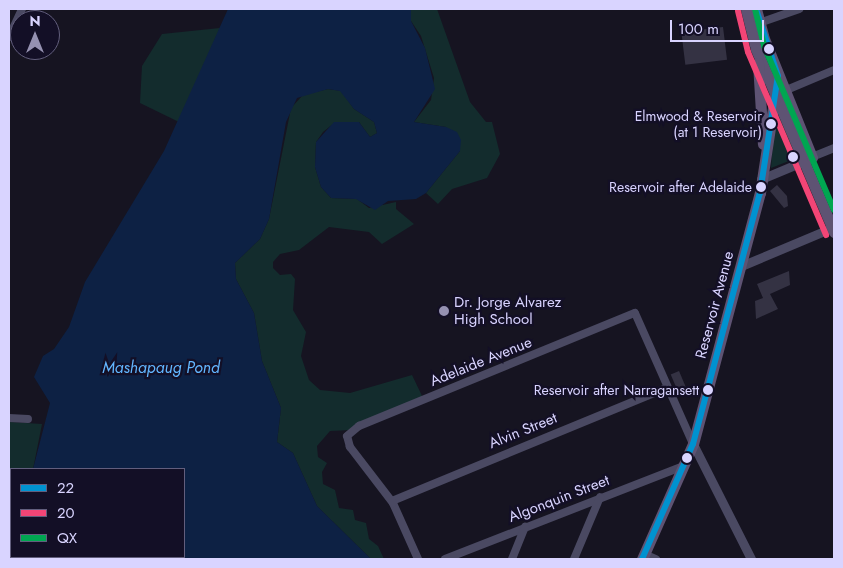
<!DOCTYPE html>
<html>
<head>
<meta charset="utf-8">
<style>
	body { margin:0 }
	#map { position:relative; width:843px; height:568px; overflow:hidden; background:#161421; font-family:Jost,sans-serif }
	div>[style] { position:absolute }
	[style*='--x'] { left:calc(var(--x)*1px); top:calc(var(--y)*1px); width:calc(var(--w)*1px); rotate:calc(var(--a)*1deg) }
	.green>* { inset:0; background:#132c2d }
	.water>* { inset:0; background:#0d2144 }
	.building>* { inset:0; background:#343243; transform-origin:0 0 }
	.minor>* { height:8px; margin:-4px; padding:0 4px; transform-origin:4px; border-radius:4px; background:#4a4962 }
	.tertiary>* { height:9px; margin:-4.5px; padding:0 4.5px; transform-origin:4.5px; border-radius:4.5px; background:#4a4962 }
	.primary>* { height:11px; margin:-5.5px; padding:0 5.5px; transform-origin:5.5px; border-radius:5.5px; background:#5e5373 }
	.bus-1>* { height:6px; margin:-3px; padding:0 3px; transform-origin:3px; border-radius:3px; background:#0092d0 }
	.bus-2>* { height:6px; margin:-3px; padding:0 3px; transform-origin:3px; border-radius:3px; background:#f24576 }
	.bus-3>* { height:6px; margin:-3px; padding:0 3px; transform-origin:3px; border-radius:3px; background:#00a651 }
	.dots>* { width:14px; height:14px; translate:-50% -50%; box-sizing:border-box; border:2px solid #130f26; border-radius:50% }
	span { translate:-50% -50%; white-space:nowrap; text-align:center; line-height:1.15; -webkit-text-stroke:4.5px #130f26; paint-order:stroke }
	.bus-label { font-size:14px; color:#d9d4ff }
	.right { translate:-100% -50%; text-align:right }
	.poi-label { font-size:15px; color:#d9d4ff }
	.left { translate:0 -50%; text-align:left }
	.street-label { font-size:15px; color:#d9d4ff }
	.water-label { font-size:16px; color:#62b6ff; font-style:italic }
	.frame { position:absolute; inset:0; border:10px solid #d9d4ff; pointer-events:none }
	.legend { position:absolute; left:10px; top:468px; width:175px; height:90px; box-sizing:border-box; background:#130f26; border:1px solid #625e7d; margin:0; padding:6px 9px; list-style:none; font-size:15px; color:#d9d4ff }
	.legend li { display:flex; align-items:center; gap:10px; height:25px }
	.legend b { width:25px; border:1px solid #625e7d }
	.north { position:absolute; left:10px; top:10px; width:50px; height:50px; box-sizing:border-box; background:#130f26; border:1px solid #625e7d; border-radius:50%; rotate:0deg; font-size:14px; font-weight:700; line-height:20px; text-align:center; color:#d9d4ff }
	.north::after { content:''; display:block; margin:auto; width:18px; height:22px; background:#9591b1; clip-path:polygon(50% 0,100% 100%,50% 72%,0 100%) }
	.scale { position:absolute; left:670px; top:20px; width:94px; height:22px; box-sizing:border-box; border:2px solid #d9d4ff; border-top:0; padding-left:6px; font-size:15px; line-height:18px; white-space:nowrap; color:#d9d4ff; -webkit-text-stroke:4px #130f26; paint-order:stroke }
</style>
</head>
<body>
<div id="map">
	<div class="green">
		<div style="clip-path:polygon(411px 9px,437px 9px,470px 102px,486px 122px,492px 122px,500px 154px,487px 178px,452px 189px,438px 204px,426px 193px,460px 151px,446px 127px,414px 122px,431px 100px,434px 78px,421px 36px,411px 21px)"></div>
		<div style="clip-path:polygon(220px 28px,179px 122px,140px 103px,142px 66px,162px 34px)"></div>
		<div style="clip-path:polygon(328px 89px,341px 91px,354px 109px,374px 122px,377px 133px,370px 137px,359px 122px,333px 124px,323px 132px,316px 142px,315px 167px,321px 187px,331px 198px,357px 199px,369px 208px,396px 202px,396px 209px,414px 224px,382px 244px,369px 232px,329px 227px,299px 250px,280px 254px,273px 262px,273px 268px,280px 275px,291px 274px,295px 279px,293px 310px,306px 332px,301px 356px,309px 380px,320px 390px,350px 393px,412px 375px,424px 400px,351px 430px,330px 431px,317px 446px,318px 457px,327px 463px,322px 472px,323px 484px,335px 490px,339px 508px,353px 510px,355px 520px,366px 523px,369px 539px,378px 546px,384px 559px,371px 559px,317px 506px,293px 453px,277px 442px,281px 408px,262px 361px,254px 313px,236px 279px,235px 263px,260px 239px,269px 219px,291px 108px,303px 95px)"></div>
		<div style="clip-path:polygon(780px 115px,799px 157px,771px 168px,775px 116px)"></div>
		<div style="clip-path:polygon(9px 422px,42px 424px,33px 469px,11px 469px,9px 508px)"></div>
	</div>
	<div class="water">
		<div style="clip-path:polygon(228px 9px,411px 9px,411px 21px,425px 48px,435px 89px,414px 122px,446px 127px,457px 132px,461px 140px,460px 151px,426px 193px,416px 199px,388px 201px,375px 210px,356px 199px,331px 198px,321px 187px,315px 167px,316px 142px,334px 122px,359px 122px,370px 137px,377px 133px,374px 122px,354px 109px,340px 91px,328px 89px,297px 98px,286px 122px,269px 219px,260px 239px,235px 263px,236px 279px,254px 313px,262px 361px,281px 408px,277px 442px,293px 453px,317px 506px,371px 559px,9px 559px,11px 511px,11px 557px,184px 557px,184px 469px,33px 469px,50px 403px,34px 377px,43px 356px,54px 349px,69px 327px,85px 282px,164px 151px)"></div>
	</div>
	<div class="building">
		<div style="left:723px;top:27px;width:33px;height:42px;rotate:83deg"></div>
		<div style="clip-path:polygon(777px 185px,787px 196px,788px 206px,784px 208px,770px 191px)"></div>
		<div style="clip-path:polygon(789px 271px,790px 285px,770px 294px,778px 309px,756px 319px,755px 301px,763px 298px,757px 284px)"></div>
		<div style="left:679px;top:371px;width:23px;height:9px;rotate:67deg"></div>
	</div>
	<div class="minor">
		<div style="--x:756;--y:24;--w:46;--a:-19.2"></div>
		<div style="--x:9;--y:37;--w:31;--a:-65"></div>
		<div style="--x:784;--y:91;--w:54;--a:-22.8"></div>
		<div style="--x:812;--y:157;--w:24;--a:-22"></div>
		<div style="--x:9;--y:418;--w:19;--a:3"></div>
		<div style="--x:392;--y:501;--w:296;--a:-22.4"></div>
		<div style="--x:644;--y:554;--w:13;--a:23"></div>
		<div style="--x:418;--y:559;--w:61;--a:-114.1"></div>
		<div style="--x:393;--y:503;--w:71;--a:-127.5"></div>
		<div style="--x:350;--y:447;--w:11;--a:-105"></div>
		<div style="--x:347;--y:436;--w:16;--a:-40"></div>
		<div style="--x:359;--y:426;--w:298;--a:-22.3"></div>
		<div style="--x:635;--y:313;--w:143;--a:66.1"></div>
		<div style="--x:445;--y:559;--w:256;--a:-21.3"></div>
		<div style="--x:512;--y:559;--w:35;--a:-68"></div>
		<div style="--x:574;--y:559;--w:67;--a:-67.2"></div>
	</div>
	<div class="tertiary">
		<div style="--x:761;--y:179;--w:52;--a:-22.6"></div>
		<div style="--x:741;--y:266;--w:101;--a:-22.8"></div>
		<div style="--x:693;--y:444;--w:129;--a:63.2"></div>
	</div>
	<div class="primary">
		<div style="--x:746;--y:9;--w:41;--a:76"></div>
		<div style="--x:756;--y:49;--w:199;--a:66.9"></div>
		<div style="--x:756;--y:9;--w:28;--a:75"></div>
		<div style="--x:763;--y:36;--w:131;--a:68"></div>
		<div style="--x:758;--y:63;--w:81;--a:86.5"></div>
		<div style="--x:642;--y:559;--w:126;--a:-66.1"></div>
		<div style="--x:693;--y:444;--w:260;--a:-75.1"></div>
		<div style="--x:760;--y:193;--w:118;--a:-81.3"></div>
	</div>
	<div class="bus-1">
		<div style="--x:642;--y:559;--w:126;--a:-66.1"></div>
		<div style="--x:693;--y:444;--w:260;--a:-75.1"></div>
		<div style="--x:760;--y:193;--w:118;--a:-81.3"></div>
		<div style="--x:778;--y:76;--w:71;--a:-108.2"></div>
	</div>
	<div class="bus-2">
		<div style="--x:738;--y:11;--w:42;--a:76.3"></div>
		<div style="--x:748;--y:52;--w:199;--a:66.9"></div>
	</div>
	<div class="bus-3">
		<div style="--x:755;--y:9;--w:38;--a:76"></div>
		<div style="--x:764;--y:46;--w:178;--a:66.9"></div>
	</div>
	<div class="dots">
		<div style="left:769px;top:49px;background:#d9d4ff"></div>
		<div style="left:771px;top:124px;background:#d9d4ff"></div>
		<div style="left:793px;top:157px;background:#d9d4ff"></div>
		<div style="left:761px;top:187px;background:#d9d4ff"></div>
		<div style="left:444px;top:311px;background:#9591b1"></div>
		<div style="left:708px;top:390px;background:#d9d4ff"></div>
		<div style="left:687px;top:458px;background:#d9d4ff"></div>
	</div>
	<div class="bus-label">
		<span class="right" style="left:762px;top:124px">Elmwood &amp; Reservoir<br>(at 1 Reservoir)</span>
		<span class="right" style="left:752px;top:187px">Reservoir after Adelaide</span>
		<span class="right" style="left:699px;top:390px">Reservoir after Narragansett</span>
	</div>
	<div class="poi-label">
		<span class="left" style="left:454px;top:311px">Dr. Jorge Alvarez<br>High School</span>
	</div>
	<div class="street-label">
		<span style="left:715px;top:305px;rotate:-75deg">Reservoir Avenue</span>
		<span style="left:481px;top:362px;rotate:-22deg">Adelaide Avenue</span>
		<span style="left:523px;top:431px;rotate:-22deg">Alvin Street</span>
		<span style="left:559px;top:499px;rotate:-21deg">Algonquin Street</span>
	</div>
	<div class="water-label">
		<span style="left:161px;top:368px">Mashapaug Pond</span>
	</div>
	<div class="frame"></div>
	<ul class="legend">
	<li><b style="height:6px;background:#0092d0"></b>22</li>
	<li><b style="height:6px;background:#f24576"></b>20</li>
	<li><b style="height:6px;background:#00a651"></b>QX</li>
	</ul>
	<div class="north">N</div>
	<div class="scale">100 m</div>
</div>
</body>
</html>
